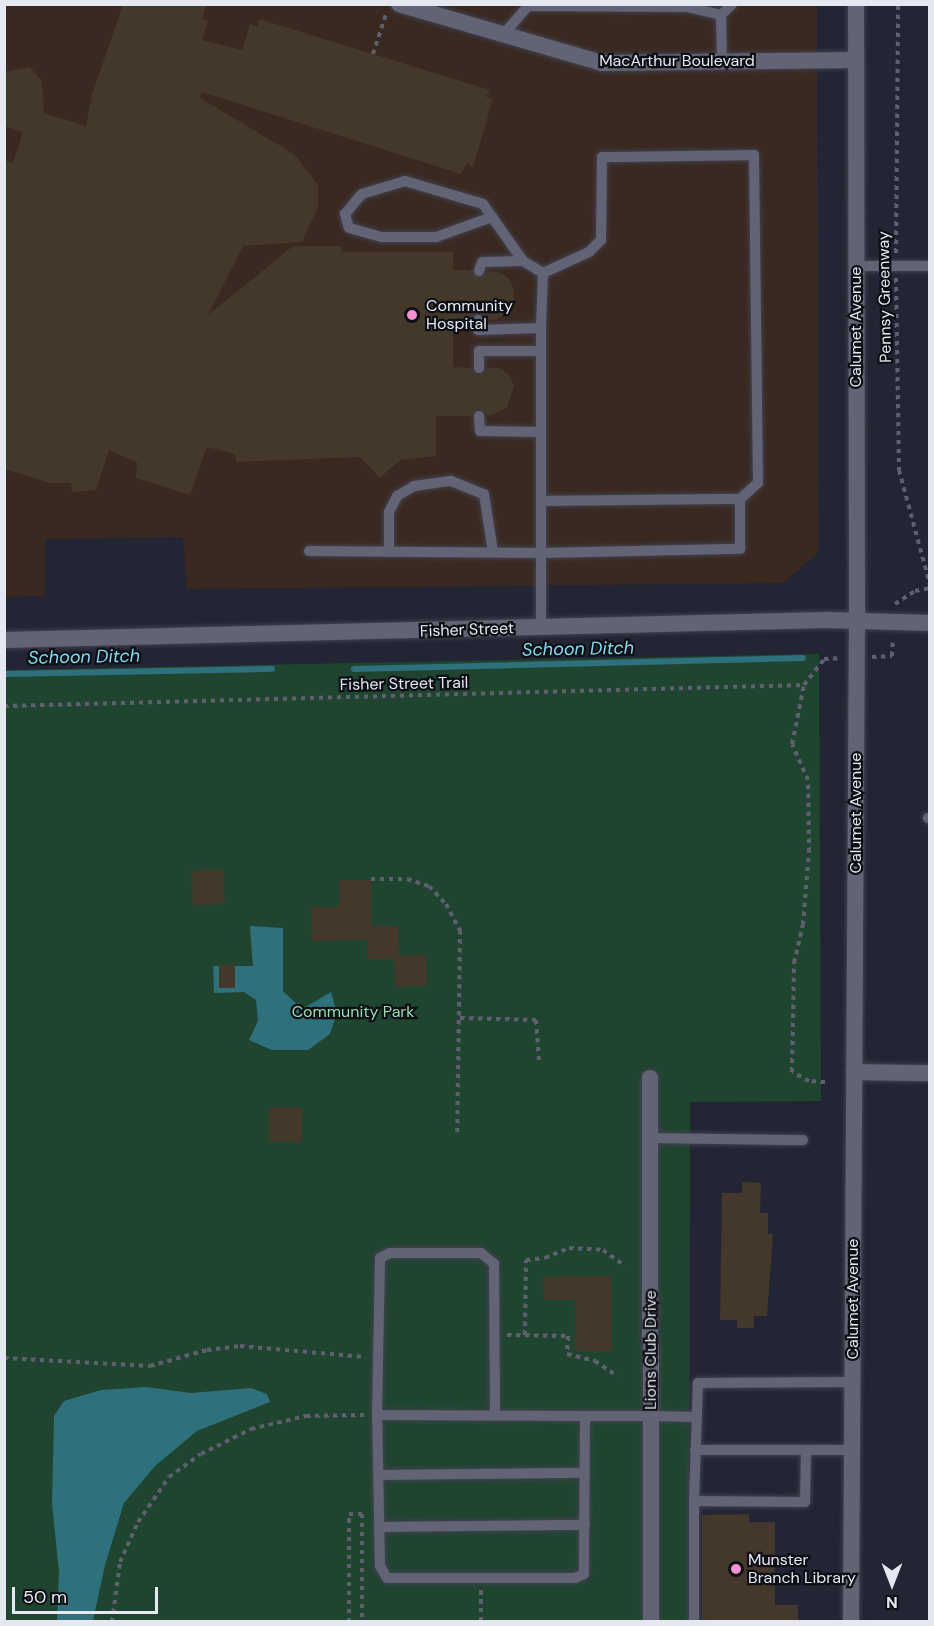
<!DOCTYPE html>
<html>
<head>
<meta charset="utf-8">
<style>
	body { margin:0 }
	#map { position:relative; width:934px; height:1626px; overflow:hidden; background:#232534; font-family:"DM Sans",sans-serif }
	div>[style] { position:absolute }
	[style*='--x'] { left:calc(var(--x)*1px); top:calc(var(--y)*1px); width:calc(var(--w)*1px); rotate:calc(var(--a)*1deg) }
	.medical>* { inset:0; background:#3a2920 }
	.green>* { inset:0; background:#1f4530 }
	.water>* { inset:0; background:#2e707c }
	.stream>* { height:6px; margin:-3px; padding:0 3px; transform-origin:3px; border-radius:3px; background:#2e707c }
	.building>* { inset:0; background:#43382a; transform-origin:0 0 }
	.path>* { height:4px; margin-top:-2px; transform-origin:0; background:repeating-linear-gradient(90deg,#5e606e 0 4.5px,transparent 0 9px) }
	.roads { filter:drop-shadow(0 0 2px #40424e) drop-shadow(0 0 2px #40424e) }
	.service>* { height:10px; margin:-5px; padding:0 5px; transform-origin:5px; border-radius:5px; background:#626476 }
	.minor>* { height:16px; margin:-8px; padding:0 8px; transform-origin:8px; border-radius:8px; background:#626476 }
	.tertiary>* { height:16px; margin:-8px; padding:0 8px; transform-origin:8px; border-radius:8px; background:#626476 }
	.secondary>* { height:16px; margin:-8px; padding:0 8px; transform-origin:8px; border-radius:8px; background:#626476 }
	.dots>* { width:16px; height:16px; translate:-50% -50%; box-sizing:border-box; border:3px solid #0e0f15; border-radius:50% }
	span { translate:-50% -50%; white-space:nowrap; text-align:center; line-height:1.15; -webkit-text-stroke:4.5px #0e0f15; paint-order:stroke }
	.street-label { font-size:16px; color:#e5e7f1 }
	.poi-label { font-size:16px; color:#e5e7f1 }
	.left { translate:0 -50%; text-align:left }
	.park-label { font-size:16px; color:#92dfb2 }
	.water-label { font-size:18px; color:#78def1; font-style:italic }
	.frame { position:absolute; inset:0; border:6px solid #e5e7f1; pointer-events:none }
	.north { position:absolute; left:862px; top:1554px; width:60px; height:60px; -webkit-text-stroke:4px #0e0f15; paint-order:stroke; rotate:180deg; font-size:16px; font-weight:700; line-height:24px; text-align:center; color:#e5e7f1 }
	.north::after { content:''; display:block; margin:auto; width:21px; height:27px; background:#e5e7f1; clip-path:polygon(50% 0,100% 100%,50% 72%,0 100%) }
	.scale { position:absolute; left:12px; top:1587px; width:146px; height:27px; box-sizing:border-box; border:3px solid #e5e7f1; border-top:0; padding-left:8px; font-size:18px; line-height:21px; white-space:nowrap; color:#e5e7f1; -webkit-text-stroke:4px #0e0f15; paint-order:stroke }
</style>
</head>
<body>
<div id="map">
	<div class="medical">
		<div style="clip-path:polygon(4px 5px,817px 5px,818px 553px,783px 583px,187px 589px,183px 537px,45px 539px,45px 596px,5px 597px)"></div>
	</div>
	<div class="green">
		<div style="clip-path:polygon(819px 654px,821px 1101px,690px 1102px,689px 1621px,5px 1621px,4px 670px)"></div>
	</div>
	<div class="water">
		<div style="clip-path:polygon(250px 926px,283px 928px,283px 991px,302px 1009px,331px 992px,337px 1013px,330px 1034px,308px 1050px,272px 1050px,249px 1040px,258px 1021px,256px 1000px,244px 992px,214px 993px,213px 966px,253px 966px)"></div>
		<div style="clip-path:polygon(146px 1387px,191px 1393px,251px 1388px,267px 1394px,270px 1402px,197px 1431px,155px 1466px,124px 1503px,105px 1565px,93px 1621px,57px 1621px,59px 1572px,52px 1504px,54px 1416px,64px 1401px,101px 1390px)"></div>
	</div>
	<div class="stream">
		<div style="--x:354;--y:669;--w:449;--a:-1.4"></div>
		<div style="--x:4;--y:674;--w:268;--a:-1.1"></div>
	</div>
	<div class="building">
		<div style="clip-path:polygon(123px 4px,207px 4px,202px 19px,208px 20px,202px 40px,242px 50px,250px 24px,258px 27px,259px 19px,490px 90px,486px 97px,493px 99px,473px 167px,467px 163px,461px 174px,202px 92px,200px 98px,294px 154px,318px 185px,318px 207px,302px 242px,243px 246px,208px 315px,293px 246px,341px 246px,342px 252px,453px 252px,453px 270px,472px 270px,480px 278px,487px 271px,498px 272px,509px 278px,514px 290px,514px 301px,508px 313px,495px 320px,485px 320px,479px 313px,471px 319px,453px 319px,453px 367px,471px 368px,478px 375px,486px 368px,499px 368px,509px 375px,514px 386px,507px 408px,489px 416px,479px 409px,472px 416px,436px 416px,436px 456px,400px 460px,380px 478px,360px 457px,236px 462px,235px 454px,207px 447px,190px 495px,136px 478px,137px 462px,109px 450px,96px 490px,72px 492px,71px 483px,50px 483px,4px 469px,4px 160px,13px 163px,23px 132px,4px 126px,4px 72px,30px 67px,42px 81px,44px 113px,86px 126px,92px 95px)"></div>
		<div style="left:223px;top:869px;width:35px;height:32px;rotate:87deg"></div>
		<div style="clip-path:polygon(339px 880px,371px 880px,371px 926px,398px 926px,399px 955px,426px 955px,427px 986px,395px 987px,394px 959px,367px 959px,367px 940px,312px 941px,311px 907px,339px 907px)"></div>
		<div style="left:219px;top:965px;width:16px;height:23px"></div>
		<div style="left:269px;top:1108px;width:33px;height:34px"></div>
		<div style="clip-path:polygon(742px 1182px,761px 1183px,760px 1213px,768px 1213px,768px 1234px,773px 1234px,767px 1316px,754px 1316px,754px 1328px,737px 1328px,737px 1320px,720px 1320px,722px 1193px,742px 1193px)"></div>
		<div style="clip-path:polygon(611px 1276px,612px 1351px,575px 1351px,575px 1300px,544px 1300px,543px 1277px)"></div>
		<div style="clip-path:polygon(749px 1514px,749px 1522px,775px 1522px,775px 1605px,798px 1605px,798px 1622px,702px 1622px,702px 1515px)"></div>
	</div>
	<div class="path">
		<div style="--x:373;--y:54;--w:42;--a:-72"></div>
		<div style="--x:896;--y:253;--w:249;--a:-89.5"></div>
		<div style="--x:896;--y:278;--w:192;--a:89.1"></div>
		<div style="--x:899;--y:470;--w:119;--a:74.9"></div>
		<div style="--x:895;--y:604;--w:24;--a:-33"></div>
		<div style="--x:915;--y:591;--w:15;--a:-11"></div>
		<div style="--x:872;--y:657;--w:20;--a:-3"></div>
		<div style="--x:892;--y:656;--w:17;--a:-87"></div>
		<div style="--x:4;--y:706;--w:800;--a:-1.5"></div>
		<div style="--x:371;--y:879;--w:36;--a:0"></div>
		<div style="--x:407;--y:879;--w:23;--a:18"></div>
		<div style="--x:429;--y:886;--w:25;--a:47"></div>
		<div style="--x:446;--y:904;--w:30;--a:62"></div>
		<div style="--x:460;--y:930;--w:206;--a:90.8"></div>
		<div style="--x:460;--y:1018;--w:76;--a:1.5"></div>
		<div style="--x:536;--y:1020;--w:40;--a:85.7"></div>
		<div style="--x:825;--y:1082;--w:16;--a:-176"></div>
		<div style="--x:809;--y:1081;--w:19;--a:-152"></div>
		<div style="--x:792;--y:1072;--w:109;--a:-88.9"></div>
		<div style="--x:794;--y:963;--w:39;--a:-77"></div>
		<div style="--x:803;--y:925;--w:73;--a:-85.3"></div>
		<div style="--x:809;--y:852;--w:72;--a:-90.8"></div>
		<div style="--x:808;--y:780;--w:39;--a:-114"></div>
		<div style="--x:792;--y:744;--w:60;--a:-78.5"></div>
		<div style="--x:804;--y:685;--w:33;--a:-52"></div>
		<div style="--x:824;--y:659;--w:17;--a:-3"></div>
		<div style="--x:507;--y:1335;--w:61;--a:0.9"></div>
		<div style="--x:568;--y:1336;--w:18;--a:93"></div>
		<div style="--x:567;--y:1354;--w:29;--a:14"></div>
		<div style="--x:595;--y:1361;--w:27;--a:34"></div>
		<div style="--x:525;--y:1335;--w:75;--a:-89.2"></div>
		<div style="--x:526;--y:1260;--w:19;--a:-6"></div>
		<div style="--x:545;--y:1258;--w:26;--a:-23"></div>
		<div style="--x:569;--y:1248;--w:34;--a:3"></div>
		<div style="--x:603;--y:1250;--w:27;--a:36"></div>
		<div style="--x:4;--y:1358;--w:146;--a:3.1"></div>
		<div style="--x:150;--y:1366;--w:59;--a:-15.7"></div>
		<div style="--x:207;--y:1350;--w:33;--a:-7"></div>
		<div style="--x:240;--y:1346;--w:126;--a:5"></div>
		<div style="--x:481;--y:1590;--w:32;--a:90"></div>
		<div style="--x:112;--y:1622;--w:61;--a:-82.4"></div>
		<div style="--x:120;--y:1562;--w:44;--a:-65.8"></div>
		<div style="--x:138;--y:1522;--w:55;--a:-55.4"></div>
		<div style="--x:169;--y:1477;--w:39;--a:-36"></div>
		<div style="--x:201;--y:1454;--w:56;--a:-26.6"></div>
		<div style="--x:251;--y:1429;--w:57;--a:-13.3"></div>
		<div style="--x:306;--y:1416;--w:58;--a:-1"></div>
		<div style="--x:349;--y:1622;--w:108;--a:-90"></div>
		<div style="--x:349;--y:1514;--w:13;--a:0"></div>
		<div style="--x:362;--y:1514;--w:108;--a:90"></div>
	</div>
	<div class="roads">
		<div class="service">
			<div style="--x:502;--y:36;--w:40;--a:-49"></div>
			<div style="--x:528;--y:6;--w:159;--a:0.4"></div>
			<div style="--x:687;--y:7;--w:35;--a:13"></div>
			<div style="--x:722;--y:62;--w:47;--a:-91.2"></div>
			<div style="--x:721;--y:15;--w:16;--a:-45"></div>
			<div style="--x:492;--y:217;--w:59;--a:160.3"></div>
			<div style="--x:436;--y:237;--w:55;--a:180"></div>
			<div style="--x:381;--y:237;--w:33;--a:-164"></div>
			<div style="--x:349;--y:228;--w:15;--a:-106"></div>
			<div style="--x:345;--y:214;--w:26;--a:-50"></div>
			<div style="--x:362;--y:194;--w:45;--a:-16.8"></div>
			<div style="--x:405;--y:181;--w:81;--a:16.4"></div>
			<div style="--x:483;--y:204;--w:16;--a:55"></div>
			<div style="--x:492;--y:217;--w:54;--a:54.8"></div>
			<div style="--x:855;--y:266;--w:75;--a:0"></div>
			<div style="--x:479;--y:271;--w:9;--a:-72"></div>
			<div style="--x:482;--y:262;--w:41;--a:-1.4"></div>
			<div style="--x:523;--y:261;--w:23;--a:31"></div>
			<div style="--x:478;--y:320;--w:10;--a:90"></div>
			<div style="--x:478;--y:330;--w:63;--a:-1.8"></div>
			<div style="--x:479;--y:368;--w:17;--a:-90"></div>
			<div style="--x:479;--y:351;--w:62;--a:0"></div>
			<div style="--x:479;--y:416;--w:15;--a:86"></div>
			<div style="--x:480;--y:431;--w:61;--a:0.9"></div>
			<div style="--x:541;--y:501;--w:199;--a:-0.6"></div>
			<div style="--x:309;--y:551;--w:232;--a:0.5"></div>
			<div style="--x:541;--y:553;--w:199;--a:-1.2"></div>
			<div style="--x:740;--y:549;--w:50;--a:-90"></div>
			<div style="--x:740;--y:499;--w:24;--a:-42"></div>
			<div style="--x:758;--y:483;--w:328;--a:-90.7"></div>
			<div style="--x:754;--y:155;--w:152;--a:179.2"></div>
			<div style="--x:602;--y:157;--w:83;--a:90.7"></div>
			<div style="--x:601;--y:240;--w:17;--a:135"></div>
			<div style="--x:589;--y:252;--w:51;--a:155.5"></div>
			<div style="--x:543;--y:273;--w:55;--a:92.1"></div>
			<div style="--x:541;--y:328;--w:299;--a:90"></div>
			<div style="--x:389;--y:552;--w:40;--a:-90"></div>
			<div style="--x:389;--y:512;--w:18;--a:-63"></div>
			<div style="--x:397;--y:496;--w:20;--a:-30"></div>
			<div style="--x:414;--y:486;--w:37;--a:-8"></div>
			<div style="--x:451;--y:481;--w:35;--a:22"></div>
			<div style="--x:484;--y:494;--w:59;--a:81.2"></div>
			<div style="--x:928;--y:818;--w:2;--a:0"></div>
			<div style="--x:651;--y:1138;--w:152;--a:0.8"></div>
			<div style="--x:377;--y:1415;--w:157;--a:-88.9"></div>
			<div style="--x:380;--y:1258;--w:11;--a:-27"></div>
			<div style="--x:390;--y:1253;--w:91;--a:0"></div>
			<div style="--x:481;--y:1253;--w:17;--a:40"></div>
			<div style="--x:494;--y:1264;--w:151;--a:89.6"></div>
			<div style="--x:585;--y:1416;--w:158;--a:90.4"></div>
			<div style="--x:584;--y:1574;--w:10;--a:156"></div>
			<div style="--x:575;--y:1578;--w:188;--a:180"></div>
			<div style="--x:387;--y:1578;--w:14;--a:-120"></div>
			<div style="--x:380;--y:1566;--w:151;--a:-91.1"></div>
			<div style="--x:377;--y:1415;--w:208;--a:0.3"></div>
			<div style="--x:585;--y:1416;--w:66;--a:0"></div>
			<div style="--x:651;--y:1416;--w:44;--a:1.3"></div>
			<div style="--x:695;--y:1450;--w:111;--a:0"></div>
			<div style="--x:852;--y:1450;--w:46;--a:180"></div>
			<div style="--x:806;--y:1450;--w:52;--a:91.1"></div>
			<div style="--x:805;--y:1502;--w:111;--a:-179.5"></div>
			<div style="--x:694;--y:1501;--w:118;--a:-88.1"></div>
			<div style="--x:698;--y:1383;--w:154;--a:-0.4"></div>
			<div style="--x:379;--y:1475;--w:206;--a:-0.6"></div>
			<div style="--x:379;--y:1527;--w:206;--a:-0.6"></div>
			<div style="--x:694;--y:1622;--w:121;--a:-90"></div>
		</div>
		<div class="minor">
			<div style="--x:399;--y:4;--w:211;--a:16.2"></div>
			<div style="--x:602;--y:63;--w:254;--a:-0.7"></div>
			<div style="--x:854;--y:1072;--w:76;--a:0.8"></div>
			<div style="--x:650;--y:1078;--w:544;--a:89.89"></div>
		</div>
		<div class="tertiary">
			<div style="--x:4;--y:640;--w:823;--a:-1.39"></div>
			<div style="--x:827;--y:620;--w:103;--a:1.7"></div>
		</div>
		<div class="secondary">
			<div style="--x:851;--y:1622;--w:1001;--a:-89.66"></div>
			<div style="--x:857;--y:621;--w:617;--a:-90.09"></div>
		</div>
	</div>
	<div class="dots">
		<div style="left:412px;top:315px;background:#f591d2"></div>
		<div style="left:736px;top:1569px;background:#f591d2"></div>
	</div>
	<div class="street-label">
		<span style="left:677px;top:61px">MacArthur Boulevard</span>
		<span style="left:885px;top:297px;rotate:-91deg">Pennsy Greenway</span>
		<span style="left:856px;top:327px;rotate:-90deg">Calumet Avenue</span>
		<span style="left:467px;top:630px;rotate:-2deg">Fisher Street</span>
		<span style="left:404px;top:684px;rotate:-1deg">Fisher Street Trail</span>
		<span style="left:856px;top:813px;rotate:-90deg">Calumet Avenue</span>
		<span style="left:853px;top:1299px;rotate:-90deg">Calumet Avenue</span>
		<span style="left:651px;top:1350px;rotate:-90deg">Lions Club Drive</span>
	</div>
	<div class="poi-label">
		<span class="left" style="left:426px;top:315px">Community<br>Hospital</span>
		<span class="left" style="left:748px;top:1569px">Munster<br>Branch Library</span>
	</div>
	<div class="park-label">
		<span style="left:353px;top:1012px">Community Park</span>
	</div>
	<div class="water-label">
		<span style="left:578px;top:649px;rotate:-1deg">Schoon Ditch</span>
		<span style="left:84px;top:657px;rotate:-1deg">Schoon Ditch</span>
	</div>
	<div class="frame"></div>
	<div class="north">N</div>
	<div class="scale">50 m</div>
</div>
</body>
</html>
